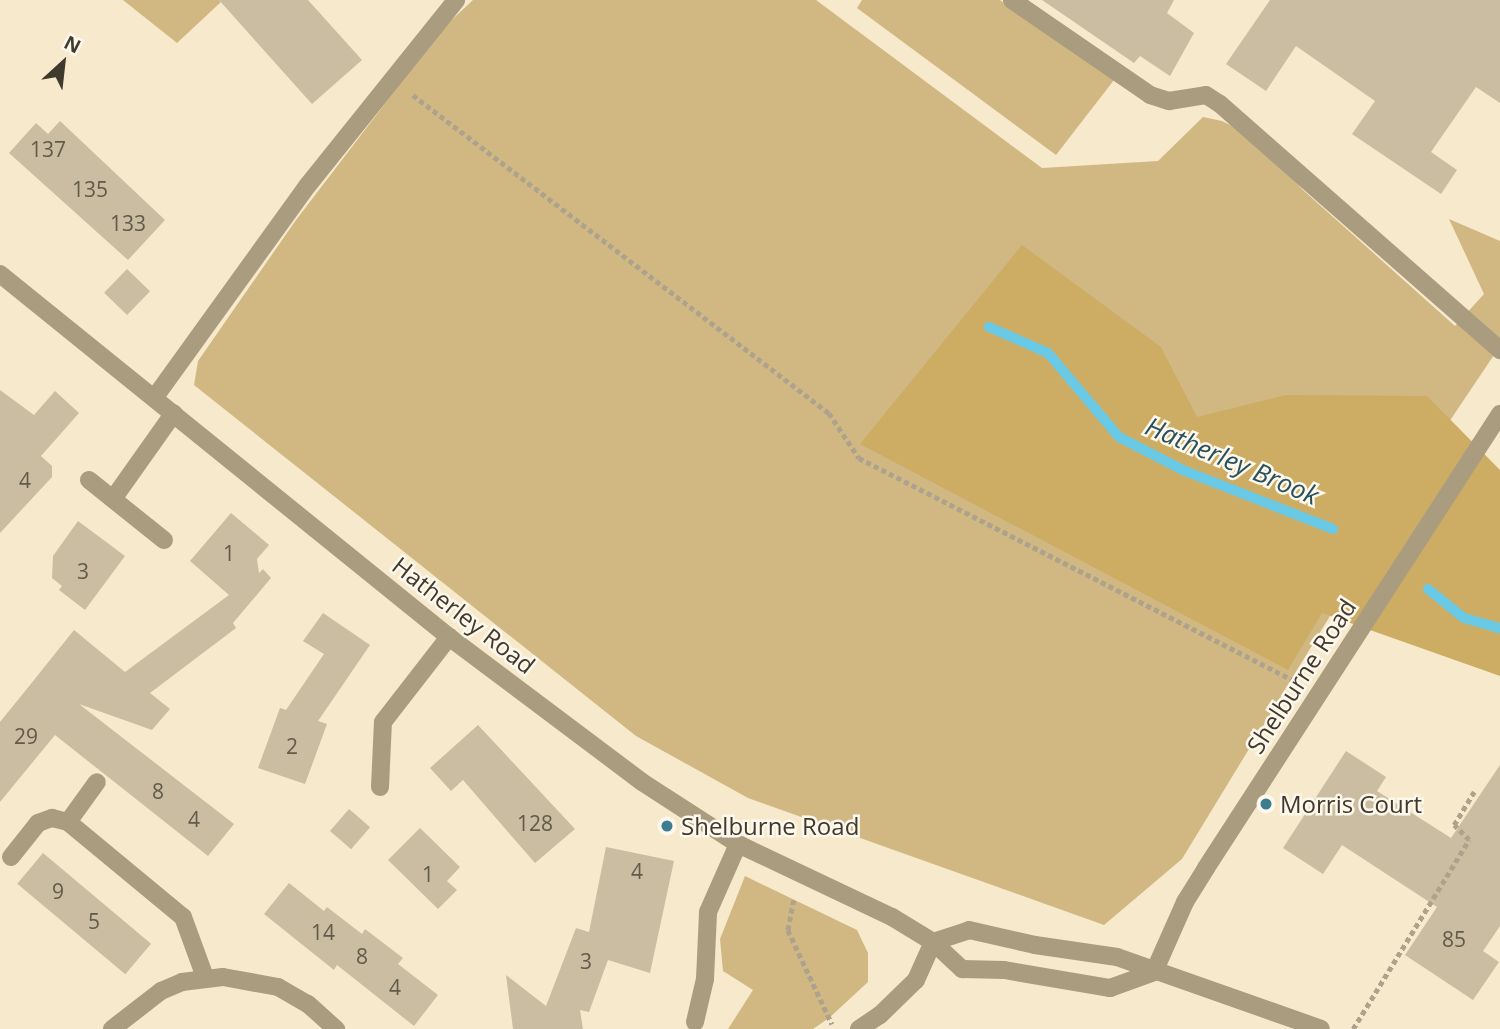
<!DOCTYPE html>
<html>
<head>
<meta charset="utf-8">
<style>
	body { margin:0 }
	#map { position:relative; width:1500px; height:1029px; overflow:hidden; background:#f7e9cc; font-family:"Open Sans",sans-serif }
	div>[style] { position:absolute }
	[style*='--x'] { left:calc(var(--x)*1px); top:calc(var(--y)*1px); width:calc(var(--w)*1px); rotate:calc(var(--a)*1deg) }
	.green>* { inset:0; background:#d1b883 }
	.forest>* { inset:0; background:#cdac64 }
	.stream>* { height:10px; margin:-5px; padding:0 5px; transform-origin:5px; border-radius:5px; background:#6acae6 }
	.building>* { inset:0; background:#cabda1; transform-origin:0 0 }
	.path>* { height:4.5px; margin-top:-2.25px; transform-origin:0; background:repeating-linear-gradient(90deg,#ada28c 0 5px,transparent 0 8.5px) }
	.lane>* { height:18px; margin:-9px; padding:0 9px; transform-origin:9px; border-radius:9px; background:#aa9d7f }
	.street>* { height:18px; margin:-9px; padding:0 9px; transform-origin:9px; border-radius:9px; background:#aa9d7f }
	.dots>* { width:19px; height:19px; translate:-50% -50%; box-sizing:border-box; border:4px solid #fdf7ec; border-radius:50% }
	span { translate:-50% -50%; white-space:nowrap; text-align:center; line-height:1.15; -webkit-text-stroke:5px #fdf7ec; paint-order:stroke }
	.number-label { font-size:21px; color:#625a4b }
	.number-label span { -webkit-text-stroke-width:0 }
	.street-label { font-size:24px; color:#3f392e }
	.poi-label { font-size:24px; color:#3f392e }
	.left { translate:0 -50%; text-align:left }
	.water-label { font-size:26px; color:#26515d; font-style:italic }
	.north { position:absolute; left:28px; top:28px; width:70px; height:70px; -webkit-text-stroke:5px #fdf7ec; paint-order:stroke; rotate:27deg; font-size:19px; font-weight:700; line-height:28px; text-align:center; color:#3f392e }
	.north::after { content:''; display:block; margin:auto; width:24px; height:32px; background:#3f392e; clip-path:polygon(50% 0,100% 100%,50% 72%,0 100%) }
</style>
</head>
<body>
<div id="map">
	<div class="green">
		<div style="clip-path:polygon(123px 0,219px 0,221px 2px,177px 43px)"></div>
		<div style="clip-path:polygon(473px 0,816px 0,1042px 168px,1158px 161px,1203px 117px,1222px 121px,1252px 136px,1303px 190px,1455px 326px,1484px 294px,1449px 219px,1500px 241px,1500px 346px,1439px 437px,1182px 859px,1104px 925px,748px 798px,636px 736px,194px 385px,198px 361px,296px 220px,442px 29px)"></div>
		<div style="clip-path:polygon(862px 0,1000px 0,1114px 80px,1056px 155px,857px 8px)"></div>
		<div style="clip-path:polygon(745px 876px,857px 930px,868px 953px,868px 982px,829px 1018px,813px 1029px,728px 1029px,753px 990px,723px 971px,720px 939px)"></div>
	</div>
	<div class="forest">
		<div style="clip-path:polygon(1022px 245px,1161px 347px,1197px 417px,1286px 395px,1427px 396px,1500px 470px,1500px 676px,1322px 613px,1288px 670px,860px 444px)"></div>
	</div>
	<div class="stream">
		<div style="--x:989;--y:327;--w:64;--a:23.8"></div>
		<div style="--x:1048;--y:353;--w:110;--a:49.8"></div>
		<div style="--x:1119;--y:437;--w:74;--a:27.3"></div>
		<div style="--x:1185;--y:471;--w:159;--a:21.4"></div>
		<div style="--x:1428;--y:589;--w:46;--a:38.9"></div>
		<div style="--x:1464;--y:618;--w:37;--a:16"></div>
	</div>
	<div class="building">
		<div style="clip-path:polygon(219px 0,308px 0,362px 60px,312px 104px)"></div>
		<div style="clip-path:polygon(1042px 0,1174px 0,1167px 13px,1194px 33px,1170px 76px,1140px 56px,1134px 63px)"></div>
		<div style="clip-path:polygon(1270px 0,1500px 0,1500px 103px,1476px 87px,1431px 152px,1457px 170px,1441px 194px,1352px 134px,1375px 101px,1296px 46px,1266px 91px,1226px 64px)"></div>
		<div style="clip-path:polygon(60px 121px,165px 220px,128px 260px,9px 153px,36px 123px,48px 134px)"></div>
		<div style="left:127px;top:269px;width:32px;height:33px;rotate:44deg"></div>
		<div style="clip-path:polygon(0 390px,34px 415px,55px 391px,79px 413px,41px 456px,52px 466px,52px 477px,0 533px)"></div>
		<div style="clip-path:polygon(231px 513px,269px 545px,257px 559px,259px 573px,263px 569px,271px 578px,233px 623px,236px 628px,150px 693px,170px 709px,152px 730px,79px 704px,234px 824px,208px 856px,55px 735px,0 802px,0 722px,30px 685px,74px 630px,125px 672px,229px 595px,190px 561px)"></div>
		<div style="clip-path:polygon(78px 521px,125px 556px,85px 610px,59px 590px,62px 586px,52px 578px,53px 556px)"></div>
		<div style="clip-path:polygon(323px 613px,370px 645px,318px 721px,327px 724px,305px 784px,258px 768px,280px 708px,286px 710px,324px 654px,303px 641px)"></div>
		<div style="clip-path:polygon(478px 725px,575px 829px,535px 863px,463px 780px,451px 791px,430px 768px)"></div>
		<div style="clip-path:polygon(1346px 751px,1386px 777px,1377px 791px,1451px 838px,1500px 765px,1500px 926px,1483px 951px,1499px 962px,1473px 1000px,1405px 955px,1437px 907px,1342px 845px,1323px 874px,1283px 848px)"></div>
		<div style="left:349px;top:809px;width:28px;height:29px;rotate:41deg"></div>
		<div style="clip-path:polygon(420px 828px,460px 867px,447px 881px,457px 890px,438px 909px,388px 860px)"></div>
		<div style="clip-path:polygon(606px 847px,674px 861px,650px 973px,608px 960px,589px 1012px,580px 1010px,583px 1029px,513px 1029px,506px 975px,546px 1006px,576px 928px,589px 932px)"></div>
		<div style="left:43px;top:853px;width:141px;height:40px;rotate:40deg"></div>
		<div style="clip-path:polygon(289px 883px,324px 911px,327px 907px,362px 934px,365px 929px,403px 958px,398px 964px,438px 995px,414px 1026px,337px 965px,334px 970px,264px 914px)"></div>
	</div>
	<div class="path">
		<div style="--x:413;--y:95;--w:524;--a:37.4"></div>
		<div style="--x:829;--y:413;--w:54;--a:56.3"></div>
		<div style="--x:859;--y:458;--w:492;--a:27.1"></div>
		<div style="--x:794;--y:900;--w:31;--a:101"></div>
		<div style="--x:788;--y:930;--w:104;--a:64.9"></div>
		<div style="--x:1353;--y:1029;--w:222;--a:-58.5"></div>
		<div style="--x:1469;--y:840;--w:21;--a:-135"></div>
		<div style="--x:1454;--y:825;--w:39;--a:-59"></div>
	</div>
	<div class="lane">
		<div style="--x:1012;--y:0;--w:168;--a:34.5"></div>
		<div style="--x:1150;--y:95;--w:20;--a:18"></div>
		<div style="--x:1169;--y:101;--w:37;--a:-9"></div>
		<div style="--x:1206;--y:95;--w:17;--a:33"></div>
		<div style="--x:1220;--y:104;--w:373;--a:41.3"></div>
		<div style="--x:155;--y:397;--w:261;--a:-54.2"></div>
		<div style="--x:308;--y:185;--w:237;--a:-51.3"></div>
		<div style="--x:68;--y:822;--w:49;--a:-54.1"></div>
	</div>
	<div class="street">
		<div style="--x:0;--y:274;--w:577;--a:38.95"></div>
		<div style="--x:449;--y:637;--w:241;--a:36.9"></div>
		<div style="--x:642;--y:782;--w:114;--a:32.9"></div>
		<div style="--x:738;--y:844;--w:170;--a:25.4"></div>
		<div style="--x:892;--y:917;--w:48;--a:31.4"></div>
		<div style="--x:933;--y:942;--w:40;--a:43"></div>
		<div style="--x:962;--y:969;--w:42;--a:1.4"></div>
		<div style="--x:1004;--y:970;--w:108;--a:9.6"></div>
		<div style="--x:1110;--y:988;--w:47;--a:-20"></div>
		<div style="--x:89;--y:480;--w:96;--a:38.7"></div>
		<div style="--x:113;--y:499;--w:105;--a:-54.7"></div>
		<div style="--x:380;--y:787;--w:65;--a:-87.4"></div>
		<div style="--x:383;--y:722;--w:108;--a:-52.2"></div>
		<div style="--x:11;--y:857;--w:43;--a:-51.5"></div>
		<div style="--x:38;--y:823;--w:15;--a:-20"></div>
		<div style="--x:52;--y:818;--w:16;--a:14"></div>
		<div style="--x:68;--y:822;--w:149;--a:39.6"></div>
		<div style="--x:183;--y:917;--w:64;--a:69.9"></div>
		<div style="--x:933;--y:942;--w:38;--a:-18"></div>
		<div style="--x:969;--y:930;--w:68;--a:12.8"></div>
		<div style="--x:1035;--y:945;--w:83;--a:8.3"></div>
		<div style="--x:1117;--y:957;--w:216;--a:19.4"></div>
		<div style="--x:1154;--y:972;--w:77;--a:-66.1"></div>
		<div style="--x:1185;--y:902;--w:40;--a:-58"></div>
		<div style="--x:1206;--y:868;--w:541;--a:-57.07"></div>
		<div style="--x:695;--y:1022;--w:44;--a:-76.9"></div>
		<div style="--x:705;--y:979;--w:67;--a:-87.4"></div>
		<div style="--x:708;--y:912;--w:74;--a:-66.2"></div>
		<div style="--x:112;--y:1029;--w:62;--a:-37.8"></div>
		<div style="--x:161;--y:991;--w:23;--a:-23"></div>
		<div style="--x:182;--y:982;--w:41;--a:-7"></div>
		<div style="--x:223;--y:977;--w:56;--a:10.3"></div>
		<div style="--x:278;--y:987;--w:34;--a:30"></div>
		<div style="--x:308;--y:1004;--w:38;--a:42"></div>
		<div style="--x:859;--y:1029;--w:25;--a:-34"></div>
		<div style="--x:880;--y:1015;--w:50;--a:-44.2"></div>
		<div style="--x:916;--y:980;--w:42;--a:-65.9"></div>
	</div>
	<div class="dots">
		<div style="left:1266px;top:804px;background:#3c7d90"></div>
		<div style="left:667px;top:826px;background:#3c7d90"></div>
	</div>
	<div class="number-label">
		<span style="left:48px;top:149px">137</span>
		<span style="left:90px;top:189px">135</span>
		<span style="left:128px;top:223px">133</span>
		<span style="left:25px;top:480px">4</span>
		<span style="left:229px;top:553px">1</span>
		<span style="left:83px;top:571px">3</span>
		<span style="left:26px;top:736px">29</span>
		<span style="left:292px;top:746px">2</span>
		<span style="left:158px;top:791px">8</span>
		<span style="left:194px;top:819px">4</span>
		<span style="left:535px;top:823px">128</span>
		<span style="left:637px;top:871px">4</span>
		<span style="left:428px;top:874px">1</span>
		<span style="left:58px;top:891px">9</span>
		<span style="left:94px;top:921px">5</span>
		<span style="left:323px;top:932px">14</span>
		<span style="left:1454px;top:939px">85</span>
		<span style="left:362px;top:956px">8</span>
		<span style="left:586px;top:961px">3</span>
		<span style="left:395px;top:987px">4</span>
	</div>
	<div class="street-label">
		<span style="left:464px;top:615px;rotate:38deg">Hatherley Road</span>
		<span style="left:1301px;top:676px;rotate:-57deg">Shelburne Road</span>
	</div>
	<div class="poi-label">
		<span class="left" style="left:1280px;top:804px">Morris Court</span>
		<span class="left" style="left:681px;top:826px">Shelburne Road</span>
	</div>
	<div class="water-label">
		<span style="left:1232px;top:461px;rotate:23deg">Hatherley Brook</span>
	</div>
	<div class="north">N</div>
</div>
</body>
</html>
